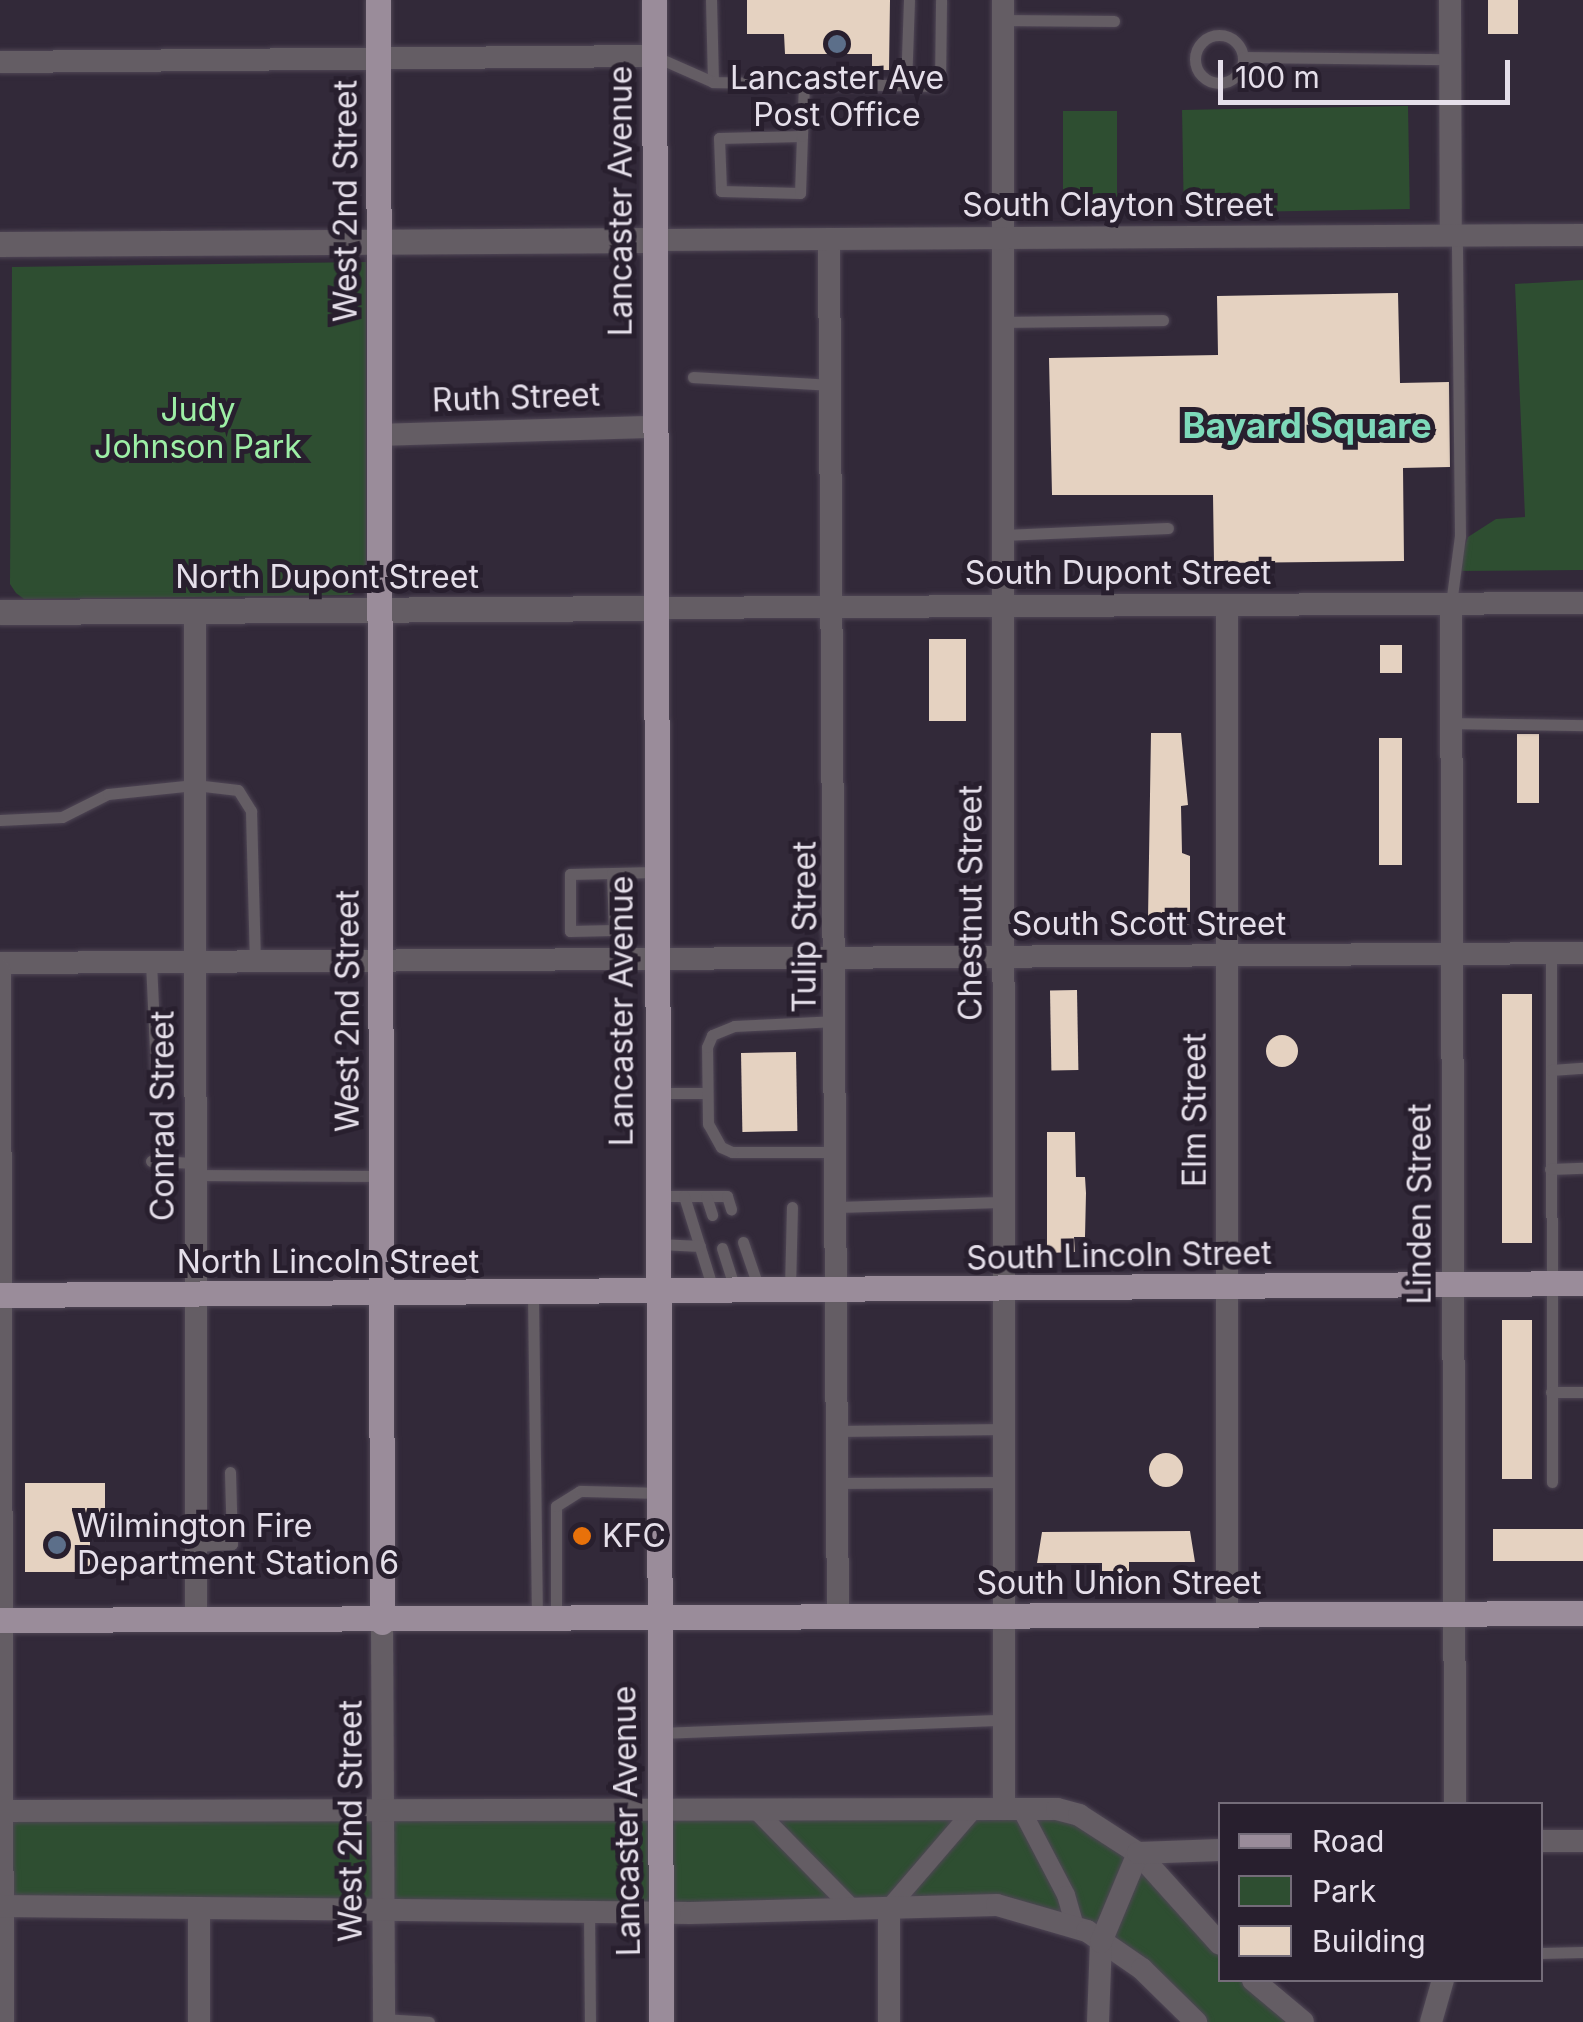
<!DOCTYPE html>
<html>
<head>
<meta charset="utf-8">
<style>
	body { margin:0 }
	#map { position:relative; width:1583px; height:2022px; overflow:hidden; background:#322939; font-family:Inter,sans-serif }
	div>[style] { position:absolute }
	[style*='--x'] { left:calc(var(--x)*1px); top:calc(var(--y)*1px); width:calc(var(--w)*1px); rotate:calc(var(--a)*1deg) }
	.green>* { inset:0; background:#2e4e31; transform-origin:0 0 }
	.building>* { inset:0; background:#e5d2c1; transform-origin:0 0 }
	.round { border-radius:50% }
	.roads { filter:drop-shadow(0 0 2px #4f4655) drop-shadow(0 0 2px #4f4655) }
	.service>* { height:11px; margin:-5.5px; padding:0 5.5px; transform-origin:5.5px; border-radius:5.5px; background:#645d64 }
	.service>.ring { margin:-5.5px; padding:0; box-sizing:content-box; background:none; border:11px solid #645d64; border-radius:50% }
	.pedestrian>* { height:18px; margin:-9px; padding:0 9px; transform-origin:9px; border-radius:9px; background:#645d64 }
	.minor>* { height:22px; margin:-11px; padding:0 11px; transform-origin:11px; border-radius:11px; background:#645d64 }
	.tertiary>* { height:25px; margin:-12.5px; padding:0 12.5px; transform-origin:12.5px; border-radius:12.5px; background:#645d64 }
	.primary>* { height:25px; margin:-12.5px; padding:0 12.5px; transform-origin:12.5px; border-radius:12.5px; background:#9a8c9a }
	.dots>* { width:28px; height:28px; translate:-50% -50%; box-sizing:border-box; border:5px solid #281f2e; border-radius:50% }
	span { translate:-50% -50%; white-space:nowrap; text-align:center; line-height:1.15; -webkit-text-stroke:10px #281f2e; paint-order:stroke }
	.poi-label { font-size:32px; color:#e5dfea }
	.left { translate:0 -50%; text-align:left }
	.street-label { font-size:32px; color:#e5dfea }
	.park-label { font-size:32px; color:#9defa6 }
	.neighbourhood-label { font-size:35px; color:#7dd9b9; font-weight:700 }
	.legend { position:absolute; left:1218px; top:1802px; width:325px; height:180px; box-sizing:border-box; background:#281f2e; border:2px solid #746c79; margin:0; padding:12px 18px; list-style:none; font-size:30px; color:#e5dfea }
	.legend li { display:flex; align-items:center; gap:20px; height:50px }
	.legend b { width:50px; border:2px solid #746c79 }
	.scale { position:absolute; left:1218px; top:60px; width:292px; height:45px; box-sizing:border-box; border:5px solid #e5dfea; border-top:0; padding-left:12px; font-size:30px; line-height:35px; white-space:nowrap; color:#e5dfea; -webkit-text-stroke:8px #281f2e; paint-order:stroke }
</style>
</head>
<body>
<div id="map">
	<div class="green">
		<div style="left:1408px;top:106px;width:103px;height:226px;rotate:89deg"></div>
		<div style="left:1063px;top:111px;width:54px;height:88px"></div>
		<div style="clip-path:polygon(366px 262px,366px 587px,351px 595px,24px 599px,16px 593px,10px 584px,12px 267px)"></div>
		<div style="clip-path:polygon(1583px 280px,1583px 570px,1456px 571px,1468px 537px,1496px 519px,1525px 517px,1515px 284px)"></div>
		<div style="clip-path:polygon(0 1811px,1079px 1815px,1220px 1944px,1220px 1980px,1253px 1980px,1303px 2022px,1196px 2022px,1142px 1969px,1024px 1910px,0 1906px)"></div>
	</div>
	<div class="building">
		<div style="clip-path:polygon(747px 0,890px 0,889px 70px,872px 70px,872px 54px,785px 54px,784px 34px,747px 34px)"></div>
		<div style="left:1488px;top:0;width:30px;height:34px"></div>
		<div style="clip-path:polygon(1398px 293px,1400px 383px,1449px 382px,1450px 467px,1403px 468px,1404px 561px,1214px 563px,1213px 495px,1052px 495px,1049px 358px,1218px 355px,1217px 296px)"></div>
		<div style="left:929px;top:639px;width:37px;height:82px"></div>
		<div style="left:1380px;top:645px;width:22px;height:28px"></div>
		<div style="clip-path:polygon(1151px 733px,1181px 733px,1188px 805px,1181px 806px,1182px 853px,1190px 856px,1190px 924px,1183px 926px,1153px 926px,1148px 919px)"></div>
		<div style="left:1517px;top:734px;width:22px;height:69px"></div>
		<div style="left:1379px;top:738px;width:23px;height:127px"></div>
		<div style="left:1077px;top:990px;width:80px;height:27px;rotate:89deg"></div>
		<div style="left:1502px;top:994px;width:30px;height:249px"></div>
		<div class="round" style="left:1266px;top:1035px;width:32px;height:32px"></div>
		<div style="left:796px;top:1052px;width:79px;height:55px;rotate:89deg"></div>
		<div style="clip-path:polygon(1047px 1132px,1075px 1132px,1076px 1177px,1085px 1177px,1086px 1193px,1085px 1237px,1074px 1237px,1075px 1252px,1047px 1253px)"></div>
		<div style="left:1502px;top:1320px;width:30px;height:159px"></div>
		<div class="round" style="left:1149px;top:1453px;width:34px;height:34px"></div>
		<div style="clip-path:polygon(25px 1483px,105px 1483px,105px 1518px,90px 1518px,90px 1572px,25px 1572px)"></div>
		<div style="left:1583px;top:1529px;width:32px;height:90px;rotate:90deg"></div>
		<div style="clip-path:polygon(1190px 1531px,1195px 1562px,1129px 1562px,1129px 1571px,1102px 1571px,1102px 1563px,1037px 1563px,1042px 1532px)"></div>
	</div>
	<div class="roads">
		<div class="service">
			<div style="--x:711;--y:0;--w:82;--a:88.6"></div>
			<div style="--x:1003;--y:20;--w:111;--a:0.5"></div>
			<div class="ring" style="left:1195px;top:35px;width:37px;height:37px"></div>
			<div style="--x:654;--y:56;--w:64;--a:23.8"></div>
			<div style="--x:713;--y:82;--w:227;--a:1"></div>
			<div style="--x:940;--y:86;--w:86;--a:-89.3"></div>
			<div style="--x:1243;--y:57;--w:208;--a:0.6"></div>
			<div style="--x:906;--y:86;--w:86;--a:-88"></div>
			<div style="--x:802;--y:136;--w:83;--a:178.6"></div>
			<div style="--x:719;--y:138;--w:53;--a:87.8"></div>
			<div style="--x:721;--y:191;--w:79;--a:1.5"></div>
			<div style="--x:800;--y:193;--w:57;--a:-88"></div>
			<div style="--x:802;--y:136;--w:51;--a:-87.8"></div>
			<div style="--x:1003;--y:322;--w:160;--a:-0.7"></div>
			<div style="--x:693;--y:377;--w:139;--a:3.3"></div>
			<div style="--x:1003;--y:535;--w:165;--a:-2.4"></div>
			<div style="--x:1451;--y:604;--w:69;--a:-82.5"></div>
			<div style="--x:1460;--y:536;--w:301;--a:-90.6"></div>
			<div style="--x:1452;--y:723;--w:131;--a:0.9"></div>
			<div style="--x:0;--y:820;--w:62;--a:-2.8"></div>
			<div style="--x:62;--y:817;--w:51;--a:-26.6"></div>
			<div style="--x:108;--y:794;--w:87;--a:-5.9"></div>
			<div style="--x:195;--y:785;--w:43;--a:6.6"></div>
			<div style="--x:238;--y:790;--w:25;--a:58"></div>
			<div style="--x:251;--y:811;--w:151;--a:88.5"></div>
			<div style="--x:612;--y:873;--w:57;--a:88"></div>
			<div style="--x:614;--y:930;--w:44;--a:178.7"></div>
			<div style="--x:570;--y:931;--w:57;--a:-90"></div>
			<div style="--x:570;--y:874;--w:42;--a:-1.4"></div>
			<div style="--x:612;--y:873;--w:43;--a:-1.3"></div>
			<div style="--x:1551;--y:954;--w:528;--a:89.89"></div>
			<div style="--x:151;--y:962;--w:112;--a:87.4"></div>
			<div style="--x:1551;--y:1070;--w:32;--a:-4"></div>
			<div style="--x:657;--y:1093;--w:50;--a:0"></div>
			<div style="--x:836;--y:1152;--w:104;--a:180"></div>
			<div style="--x:732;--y:1152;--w:12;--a:-156"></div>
			<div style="--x:721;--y:1147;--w:26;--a:-119"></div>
			<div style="--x:708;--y:1124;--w:77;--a:-90.7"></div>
			<div style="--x:707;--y:1047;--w:13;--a:-67"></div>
			<div style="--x:712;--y:1035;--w:24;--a:-22"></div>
			<div style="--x:734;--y:1026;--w:103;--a:-2.8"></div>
			<div style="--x:151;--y:1161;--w:44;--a:2.6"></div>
			<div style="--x:1550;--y:1169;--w:33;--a:-2"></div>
			<div style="--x:195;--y:1175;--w:186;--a:0.3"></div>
			<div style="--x:656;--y:1196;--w:71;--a:0"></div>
			<div style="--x:727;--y:1196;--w:14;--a:73"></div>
			<div style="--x:684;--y:1196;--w:97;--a:72.7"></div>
			<div style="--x:706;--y:1196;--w:20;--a:72"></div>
			<div style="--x:835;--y:1207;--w:168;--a:-1.7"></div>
			<div style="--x:743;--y:1242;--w:50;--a:71.2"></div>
			<div style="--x:659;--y:1244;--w:41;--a:2.8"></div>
			<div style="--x:722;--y:1248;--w:43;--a:72.4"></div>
			<div style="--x:790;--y:1288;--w:81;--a:-88.6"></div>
			<div style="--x:533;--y:1294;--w:323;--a:89.3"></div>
			<div style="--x:1551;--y:1392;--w:32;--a:0"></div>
			<div style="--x:836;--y:1431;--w:168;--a:-0.7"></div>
			<div style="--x:836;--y:1483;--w:168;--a:-0.3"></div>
			<div style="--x:196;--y:1546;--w:36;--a:-3"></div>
			<div style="--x:232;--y:1544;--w:72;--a:-91.6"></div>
			<div style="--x:556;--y:1617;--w:111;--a:-90"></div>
			<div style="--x:556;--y:1506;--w:28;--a:-32"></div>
			<div style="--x:580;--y:1491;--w:75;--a:1.5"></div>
			<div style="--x:659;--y:1733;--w:345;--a:-2.2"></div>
			<div style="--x:589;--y:1911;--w:111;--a:89.5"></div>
			<div style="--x:1540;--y:1953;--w:43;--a:-1.3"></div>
			<div style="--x:384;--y:2019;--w:45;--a:3.8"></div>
		</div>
		<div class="pedestrian">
			<div style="--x:1020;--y:1807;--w:99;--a:62.4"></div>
			<div style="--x:1066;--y:1895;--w:33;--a:74"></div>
			<div style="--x:754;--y:1808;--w:141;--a:45.6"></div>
			<div style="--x:889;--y:1908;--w:133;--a:-49.3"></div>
		</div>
		<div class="minor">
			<div style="--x:1003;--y:0;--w:1805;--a:89.97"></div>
			<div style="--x:1450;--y:0;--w:235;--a:89.8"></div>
			<div style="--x:0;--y:62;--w:654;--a:-0.53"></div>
			<div style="--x:829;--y:239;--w:1377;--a:89.63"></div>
			<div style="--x:654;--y:240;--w:929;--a:-0.31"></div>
			<div style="--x:379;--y:435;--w:275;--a:-1.7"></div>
			<div style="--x:1451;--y:604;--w:1200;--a:89.81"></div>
			<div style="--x:1227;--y:605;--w:1010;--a:90"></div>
			<div style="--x:654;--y:608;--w:929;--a:-0.31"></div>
			<div style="--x:195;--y:611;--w:1010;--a:89.94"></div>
			<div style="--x:0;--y:963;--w:1583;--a:-0.36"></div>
			<div style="--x:0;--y:971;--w:1051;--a:89.84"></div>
			<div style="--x:382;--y:1622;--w:400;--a:89.7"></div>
			<div style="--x:0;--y:1811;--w:1057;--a:-0.11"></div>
			<div style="--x:1057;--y:1809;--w:23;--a:15"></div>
			<div style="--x:1079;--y:1815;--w:70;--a:32.8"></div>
			<div style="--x:1138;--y:1853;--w:122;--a:48"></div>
			<div style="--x:1540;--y:1841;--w:43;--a:0"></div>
			<div style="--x:0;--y:1906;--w:691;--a:0.58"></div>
			<div style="--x:691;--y:1913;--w:306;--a:-1.5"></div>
			<div style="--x:997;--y:1905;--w:94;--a:16.1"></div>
			<div style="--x:1087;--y:1931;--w:67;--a:34.6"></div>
			<div style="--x:1142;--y:1969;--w:76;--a:44.5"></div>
			<div style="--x:199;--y:1908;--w:114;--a:90"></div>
			<div style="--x:889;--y:1908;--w:114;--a:90"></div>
			<div style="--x:1253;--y:1980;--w:65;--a:40"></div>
			<div style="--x:1098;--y:2022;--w:80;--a:-87.9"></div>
			<div style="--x:1101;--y:1942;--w:96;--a:-67.4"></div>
			<div style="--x:1138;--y:1853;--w:82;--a:-2.1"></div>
			<div style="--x:1431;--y:2022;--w:44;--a:-74.1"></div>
		</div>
		<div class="tertiary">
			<div style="--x:0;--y:244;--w:654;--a:-0.35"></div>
			<div style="--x:0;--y:612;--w:654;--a:-0.35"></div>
		</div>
		<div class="primary">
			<div style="--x:378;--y:0;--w:1622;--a:89.86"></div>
			<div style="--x:654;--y:0;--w:2022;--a:89.8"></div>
			<div style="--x:0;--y:1295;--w:1583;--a:-0.43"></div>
			<div style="--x:0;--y:1620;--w:1583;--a:-0.25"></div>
		</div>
	</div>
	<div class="dots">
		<div style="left:837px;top:44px;background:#5c6f8a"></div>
		<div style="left:582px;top:1536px;background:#e8710a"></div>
		<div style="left:57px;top:1545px;background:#5c6f8a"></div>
	</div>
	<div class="poi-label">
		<span style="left:837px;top:97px">Lancaster Ave<br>Post Office</span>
		<span class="left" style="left:77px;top:1545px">Wilmington Fire<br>Department Station 6</span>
		<span class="left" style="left:602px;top:1536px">KFC</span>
	</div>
	<div class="street-label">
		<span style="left:346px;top:201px;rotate:-90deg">West 2nd Street</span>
		<span style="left:621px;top:201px;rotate:-90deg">Lancaster Avenue</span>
		<span style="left:1118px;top:205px">South Clayton Street</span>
		<span style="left:516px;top:398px;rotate:-2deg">Ruth Street</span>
		<span style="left:1118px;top:573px">South Dupont Street</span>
		<span style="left:327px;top:577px">North Dupont Street</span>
		<span style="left:971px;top:903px;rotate:-90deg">Chestnut Street</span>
		<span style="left:1149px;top:924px">South Scott Street</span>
		<span style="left:805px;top:927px;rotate:-90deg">Tulip Street</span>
		<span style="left:348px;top:1011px;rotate:-90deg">West 2nd Street</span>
		<span style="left:622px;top:1011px;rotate:-90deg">Lancaster Avenue</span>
		<span style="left:1195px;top:1110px;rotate:-90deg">Elm Street</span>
		<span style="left:163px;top:1116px;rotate:-90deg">Conrad Street</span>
		<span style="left:1420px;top:1204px;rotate:-90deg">Linden Street</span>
		<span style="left:1119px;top:1256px;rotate:-1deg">South Lincoln Street</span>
		<span style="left:328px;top:1262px">North Lincoln Street</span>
		<span style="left:1119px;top:1583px">South Union Street</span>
		<span style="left:351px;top:1821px;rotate:-90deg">West 2nd Street</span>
		<span style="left:627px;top:1821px;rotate:-91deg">Lancaster Avenue</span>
	</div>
	<div class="park-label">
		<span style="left:198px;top:429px">Judy<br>Johnson Park</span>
	</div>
	<div class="neighbourhood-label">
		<span style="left:1307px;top:425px">Bayard Square</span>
	</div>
	<ul class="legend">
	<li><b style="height:12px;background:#9a8c9a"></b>Road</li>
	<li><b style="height:28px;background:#2e4e31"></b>Park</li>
	<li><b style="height:28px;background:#e5d2c1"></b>Building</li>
	</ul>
	<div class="scale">100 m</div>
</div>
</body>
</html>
